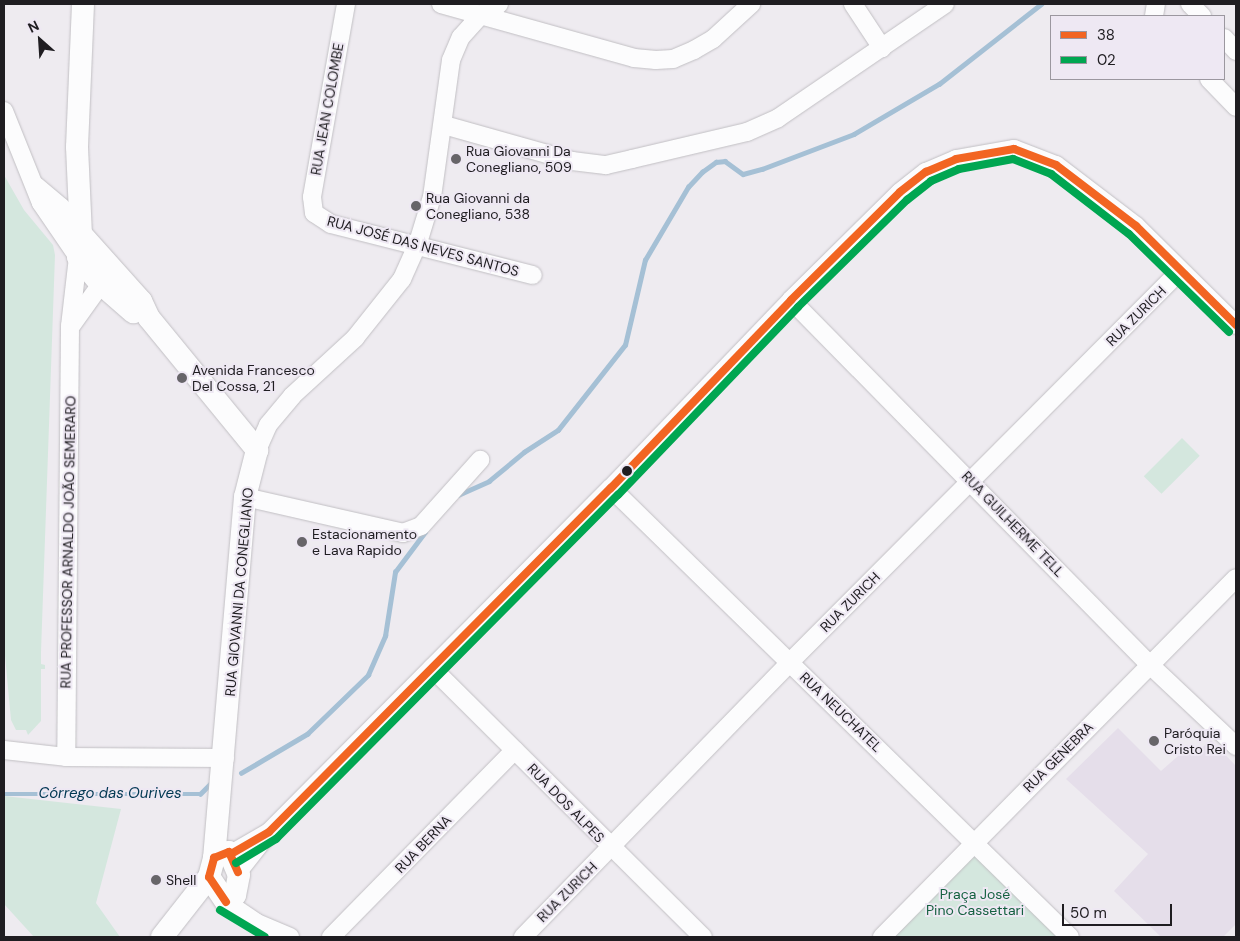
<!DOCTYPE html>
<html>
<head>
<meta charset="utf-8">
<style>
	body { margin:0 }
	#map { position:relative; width:1240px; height:941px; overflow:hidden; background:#eeebf0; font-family:"DM Sans",sans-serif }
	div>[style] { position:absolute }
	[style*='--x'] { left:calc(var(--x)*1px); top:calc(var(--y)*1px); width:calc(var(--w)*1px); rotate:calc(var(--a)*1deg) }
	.built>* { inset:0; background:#e5deea }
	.green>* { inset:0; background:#d4e7de; transform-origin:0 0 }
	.stream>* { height:4.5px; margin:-2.25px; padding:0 2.25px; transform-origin:2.25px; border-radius:2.25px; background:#a5c0d5 }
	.roads { filter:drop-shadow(0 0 1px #c1bfc3) drop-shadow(0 0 1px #c1bfc3) }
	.minor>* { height:18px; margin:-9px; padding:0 9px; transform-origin:9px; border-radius:9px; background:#fcfcfd }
	.major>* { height:22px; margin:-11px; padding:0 11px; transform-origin:11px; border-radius:11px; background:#fcfcfd }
	.bus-1>* { height:8px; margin:-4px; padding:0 4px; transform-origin:4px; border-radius:4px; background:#f26522 }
	.bus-2>* { height:8px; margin:-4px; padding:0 4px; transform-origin:4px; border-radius:4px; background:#00a651 }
	.dots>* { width:14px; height:14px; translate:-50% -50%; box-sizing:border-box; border:2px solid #eee8f3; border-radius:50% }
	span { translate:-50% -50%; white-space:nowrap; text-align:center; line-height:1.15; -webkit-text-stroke:4px #eee8f3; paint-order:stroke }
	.street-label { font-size:14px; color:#1f1d21 }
	.poi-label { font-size:14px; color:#1f1d21 }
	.left { translate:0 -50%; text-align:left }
	.park-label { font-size:14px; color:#156141 }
	.water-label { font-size:15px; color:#003752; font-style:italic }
	.frame { position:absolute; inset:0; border:5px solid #1f1d21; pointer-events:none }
	.legend { position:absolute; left:1050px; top:15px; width:175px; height:65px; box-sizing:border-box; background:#eee8f3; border:1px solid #9b979f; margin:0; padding:6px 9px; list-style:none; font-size:15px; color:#1f1d21 }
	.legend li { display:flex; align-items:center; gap:10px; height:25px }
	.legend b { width:25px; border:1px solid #9b979f }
	.north { position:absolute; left:15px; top:15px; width:50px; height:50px; -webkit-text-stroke:4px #eee8f3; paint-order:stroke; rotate:334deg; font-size:14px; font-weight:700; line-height:20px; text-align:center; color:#1f1d21 }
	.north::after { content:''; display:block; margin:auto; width:18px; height:22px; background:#1f1d21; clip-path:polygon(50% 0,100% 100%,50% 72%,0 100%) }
	.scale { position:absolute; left:1062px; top:904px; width:110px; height:22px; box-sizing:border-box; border:2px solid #1f1d21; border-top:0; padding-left:6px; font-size:15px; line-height:18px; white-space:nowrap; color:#1f1d21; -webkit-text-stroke:4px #eee8f3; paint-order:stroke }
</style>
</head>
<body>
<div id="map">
	<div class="built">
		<div style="clip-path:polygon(1118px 728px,1161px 771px,1186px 749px,1192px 756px,1211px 740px,1236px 766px,1236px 924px,1223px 937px,1161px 937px,1114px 891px,1148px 854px,1066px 779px)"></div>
	</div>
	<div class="green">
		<div style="clip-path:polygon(4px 175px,24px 210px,53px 245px,55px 255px,41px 652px,41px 664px,45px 665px,45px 669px,41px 669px,41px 721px,28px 735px,26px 730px,16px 730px,11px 720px,4px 645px)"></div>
		<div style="left:1182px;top:438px;width:25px;height:54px;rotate:45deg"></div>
		<div style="clip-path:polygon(4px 796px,121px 809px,96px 903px,120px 937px,34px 937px,4px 904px)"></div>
		<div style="clip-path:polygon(975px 851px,1062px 937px,889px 937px)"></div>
	</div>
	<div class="stream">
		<div style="--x:458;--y:495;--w:34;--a:-24"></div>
		<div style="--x:489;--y:481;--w:45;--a:-39.6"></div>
		<div style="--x:524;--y:452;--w:40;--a:-32.9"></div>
		<div style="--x:558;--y:430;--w:108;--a:-51.8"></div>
		<div style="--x:625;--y:345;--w:87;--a:-76.8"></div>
		<div style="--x:645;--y:260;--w:85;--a:-59.5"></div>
		<div style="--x:688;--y:187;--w:21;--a:-47"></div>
		<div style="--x:702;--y:172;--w:17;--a:-36"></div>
		<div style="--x:716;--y:162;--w:9;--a:-6"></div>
		<div style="--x:725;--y:161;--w:22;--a:36"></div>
		<div style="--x:743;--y:174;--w:20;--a:-15"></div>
		<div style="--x:762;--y:169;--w:98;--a:-20.8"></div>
		<div style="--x:854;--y:134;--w:99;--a:-30.5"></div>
		<div style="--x:939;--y:84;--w:130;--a:-38.1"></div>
		<div style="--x:241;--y:773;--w:77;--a:-30.6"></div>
		<div style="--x:307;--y:734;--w:85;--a:-44"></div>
		<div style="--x:368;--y:675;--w:43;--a:-66.4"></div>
		<div style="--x:385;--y:636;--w:65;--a:-81.1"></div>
		<div style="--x:395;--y:572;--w:50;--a:-53.1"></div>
		<div style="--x:4;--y:794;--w:196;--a:0"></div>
		<div style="--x:200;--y:794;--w:16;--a:-45"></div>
	</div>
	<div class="roads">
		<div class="minor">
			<div style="--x:346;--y:4;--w:196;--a:100"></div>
			<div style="--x:312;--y:197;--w:16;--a:83"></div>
			<div style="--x:314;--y:213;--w:20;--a:33"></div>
			<div style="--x:331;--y:224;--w:208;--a:14.2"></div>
			<div style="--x:441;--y:4;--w:200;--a:15.6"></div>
			<div style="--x:634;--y:58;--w:22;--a:5"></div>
			<div style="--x:656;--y:60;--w:17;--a:-3"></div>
			<div style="--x:673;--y:59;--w:23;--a:-23"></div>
			<div style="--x:694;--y:50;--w:22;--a:-30"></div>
			<div style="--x:713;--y:39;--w:52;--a:-42.6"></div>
			<div style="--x:853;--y:4;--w:53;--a:56.6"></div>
			<div style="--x:1190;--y:4;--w:17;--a:45"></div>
			<div style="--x:1154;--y:16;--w:12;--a:-81"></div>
			<div style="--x:1224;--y:38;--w:18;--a:47"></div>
			<div style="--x:1209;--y:79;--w:39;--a:46"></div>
			<div style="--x:4;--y:111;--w:99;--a:68.1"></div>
			<div style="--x:41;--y:203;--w:65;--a:55.6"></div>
			<div style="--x:78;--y:257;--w:69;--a:96.6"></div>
			<div style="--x:70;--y:326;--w:431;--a:90.5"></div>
			<div style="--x:444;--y:125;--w:133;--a:15.7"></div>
			<div style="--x:572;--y:161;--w:34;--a:7"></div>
			<div style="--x:606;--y:165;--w:27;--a:-13"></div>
			<div style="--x:632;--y:159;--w:118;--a:-13.2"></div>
			<div style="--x:747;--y:132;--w:34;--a:-24"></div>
			<div style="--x:778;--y:118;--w:202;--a:-34.3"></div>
			<div style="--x:36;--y:186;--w:33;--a:40"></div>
			<div style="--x:61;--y:207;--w:34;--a:53"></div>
			<div style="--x:791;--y:300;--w:511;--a:45.48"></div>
			<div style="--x:1149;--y:664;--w:120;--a:43.3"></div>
			<div style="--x:71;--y:326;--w:52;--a:-54.5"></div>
			<div style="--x:101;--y:284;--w:12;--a:-76"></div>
			<div style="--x:257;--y:450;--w:27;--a:-66"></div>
			<div style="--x:268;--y:425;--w:38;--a:-50"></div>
			<div style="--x:292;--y:396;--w:86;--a:-42.6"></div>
			<div style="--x:355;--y:338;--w:75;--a:-51.5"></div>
			<div style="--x:402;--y:279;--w:36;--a:-66"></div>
			<div style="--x:417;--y:246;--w:51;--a:-73"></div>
			<div style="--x:432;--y:197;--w:138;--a:-82.1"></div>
			<div style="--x:451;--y:60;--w:25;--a:-67"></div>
			<div style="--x:461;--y:37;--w:30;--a:-48"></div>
			<div style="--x:481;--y:15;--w:21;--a:-31"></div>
			<div style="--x:611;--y:488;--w:642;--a:44.37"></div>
			<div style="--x:245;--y:497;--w:162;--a:12.8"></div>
			<div style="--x:403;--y:533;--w:19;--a:-21"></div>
			<div style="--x:421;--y:526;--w:89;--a:-48.2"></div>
			<div style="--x:432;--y:668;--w:382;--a:44.8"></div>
			<div style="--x:4;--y:750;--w:62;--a:6.4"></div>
			<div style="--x:66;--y:757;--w:159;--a:0.4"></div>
			<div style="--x:231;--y:854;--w:44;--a:-30.1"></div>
			<div style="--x:269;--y:832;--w:485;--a:-45.2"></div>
			<div style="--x:611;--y:488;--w:260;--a:-46.2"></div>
			<div style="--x:791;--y:300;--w:153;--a:-44.7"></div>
			<div style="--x:900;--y:192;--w:33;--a:-38"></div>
			<div style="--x:926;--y:172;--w:33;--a:-23"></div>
			<div style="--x:956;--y:159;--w:59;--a:-9.8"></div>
			<div style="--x:1014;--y:149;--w:45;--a:20.9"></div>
			<div style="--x:1056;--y:165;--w:101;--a:37.3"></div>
			<div style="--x:1136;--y:226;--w:141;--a:44.7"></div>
			<div style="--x:238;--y:872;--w:42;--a:-51.8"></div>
			<div style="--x:226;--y:902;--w:37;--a:34"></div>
			<div style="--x:257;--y:923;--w:36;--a:23"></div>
			<div style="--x:331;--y:937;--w:262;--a:-45.5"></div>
			<div style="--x:523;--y:937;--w:383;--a:-45.8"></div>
			<div style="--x:790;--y:662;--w:552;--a:-45.07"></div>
			<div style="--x:882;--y:937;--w:504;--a:-45.4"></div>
		</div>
		<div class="major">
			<div style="--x:83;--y:4;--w:143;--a:92.4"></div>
			<div style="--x:77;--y:147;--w:87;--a:87.4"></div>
			<div style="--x:81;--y:234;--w:23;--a:97"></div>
			<div style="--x:78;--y:257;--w:35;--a:50"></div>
			<div style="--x:101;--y:284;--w:43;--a:41.2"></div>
			<div style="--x:81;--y:234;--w:90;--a:48.2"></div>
			<div style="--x:141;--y:301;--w:19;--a:65"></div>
			<div style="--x:149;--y:318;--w:171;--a:50.7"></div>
			<div style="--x:257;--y:450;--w:49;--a:104.3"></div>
			<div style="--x:245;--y:497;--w:362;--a:94.9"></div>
			<div style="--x:229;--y:852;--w:25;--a:67"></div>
			<div style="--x:239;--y:875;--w:20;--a:101"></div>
			<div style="--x:235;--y:895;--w:11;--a:142"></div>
			<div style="--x:226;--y:902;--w:30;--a:-124"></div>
			<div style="--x:209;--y:877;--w:20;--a:-75"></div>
			<div style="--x:214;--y:858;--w:16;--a:-22"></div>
			<div style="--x:162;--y:937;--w:76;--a:-51.9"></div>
		</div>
	</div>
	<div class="bus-1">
		<div style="--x:231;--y:854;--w:44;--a:-30.1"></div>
		<div style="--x:269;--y:832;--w:485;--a:-45.2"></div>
		<div style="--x:611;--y:488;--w:260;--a:-46.2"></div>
		<div style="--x:791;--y:300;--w:153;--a:-44.7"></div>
		<div style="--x:900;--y:192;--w:33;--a:-38"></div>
		<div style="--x:926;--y:172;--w:33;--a:-23"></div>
		<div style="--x:956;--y:159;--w:59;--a:-9.8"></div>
		<div style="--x:1014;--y:149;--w:45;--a:20.9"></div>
		<div style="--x:1056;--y:165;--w:101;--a:37.3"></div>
		<div style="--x:1136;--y:226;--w:141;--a:44.7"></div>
		<div style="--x:226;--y:902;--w:30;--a:-124"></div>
		<div style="--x:209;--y:877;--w:20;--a:-75"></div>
		<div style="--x:214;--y:858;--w:16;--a:-22"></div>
		<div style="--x:229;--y:852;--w:22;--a:66"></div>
	</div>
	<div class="bus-2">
		<div style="--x:236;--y:863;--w:47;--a:-31"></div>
		<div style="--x:276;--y:839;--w:485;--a:-45.2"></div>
		<div style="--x:618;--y:495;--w:260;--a:-46.2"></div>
		<div style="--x:798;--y:307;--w:153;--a:-44.5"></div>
		<div style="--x:907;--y:200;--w:31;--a:-38"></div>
		<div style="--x:931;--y:181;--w:30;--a:-23"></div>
		<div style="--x:959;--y:169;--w:55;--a:-10.5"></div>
		<div style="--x:1013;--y:159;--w:41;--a:21.5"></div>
		<div style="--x:1051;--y:174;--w:98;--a:37.6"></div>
		<div style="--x:1129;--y:234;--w:140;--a:44.4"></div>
		<div style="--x:220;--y:910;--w:52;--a:31"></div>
	</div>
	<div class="dots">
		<div style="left:456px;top:159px;background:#676569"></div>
		<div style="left:416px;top:206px;background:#676569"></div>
		<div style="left:182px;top:378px;background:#676569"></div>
		<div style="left:627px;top:471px;background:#1f1d21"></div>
		<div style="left:302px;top:542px;background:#676569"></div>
		<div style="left:1154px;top:741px;background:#676569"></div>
		<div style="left:156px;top:880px;background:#676569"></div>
	</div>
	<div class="street-label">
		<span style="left:327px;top:109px;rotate:-80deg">RUA JEAN COLOMBE</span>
		<span style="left:423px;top:246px;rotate:15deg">RUA JOSÉ DAS NEVES SANTOS</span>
		<span style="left:1136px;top:316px;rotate:-45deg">RUA ZURICH</span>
		<span style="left:1013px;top:524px;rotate:46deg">RUA GUILHERME TELL</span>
		<span style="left:68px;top:542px;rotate:-89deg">RUA PROFESSOR ARNALDO JOÃO SEMERARO</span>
		<span style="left:239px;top:592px;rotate:-85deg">RUA GIOVANNI DA CONEGLIANO</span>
		<span style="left:850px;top:602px;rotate:-45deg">RUA ZURICH</span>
		<span style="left:841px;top:712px;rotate:44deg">RUA NEUCHATEL</span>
		<span style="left:1058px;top:757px;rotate:-45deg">RUA GENEBRA</span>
		<span style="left:566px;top:803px;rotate:46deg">RUA DOS ALPES</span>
		<span style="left:423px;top:844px;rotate:-46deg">RUA BERNA</span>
		<span style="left:567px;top:892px;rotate:-45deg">RUA ZURICH</span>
	</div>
	<div class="poi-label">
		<span class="left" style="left:466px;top:159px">Rua Giovanni Da<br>Conegliano, 509</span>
		<span class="left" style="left:426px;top:206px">Rua Giovanni da<br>Conegliano, 538</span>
		<span class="left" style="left:192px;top:378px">Avenida Francesco<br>Del Cossa, 21</span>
		<span class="left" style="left:312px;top:542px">Estacionamento<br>e Lava Rapido</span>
		<span class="left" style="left:1164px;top:741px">Paróquia<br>Cristo Rei</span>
		<span class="left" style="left:166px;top:880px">Shell</span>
	</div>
	<div class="park-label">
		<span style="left:975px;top:902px">Praça José<br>Pino Cassettari</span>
	</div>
	<div class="water-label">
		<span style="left:110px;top:794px">Córrego das Ourives</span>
	</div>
	<div class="frame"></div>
	<ul class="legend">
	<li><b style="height:6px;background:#f26522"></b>38</li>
	<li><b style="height:6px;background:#00a651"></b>02</li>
	</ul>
	<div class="north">N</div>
	<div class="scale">50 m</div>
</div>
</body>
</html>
